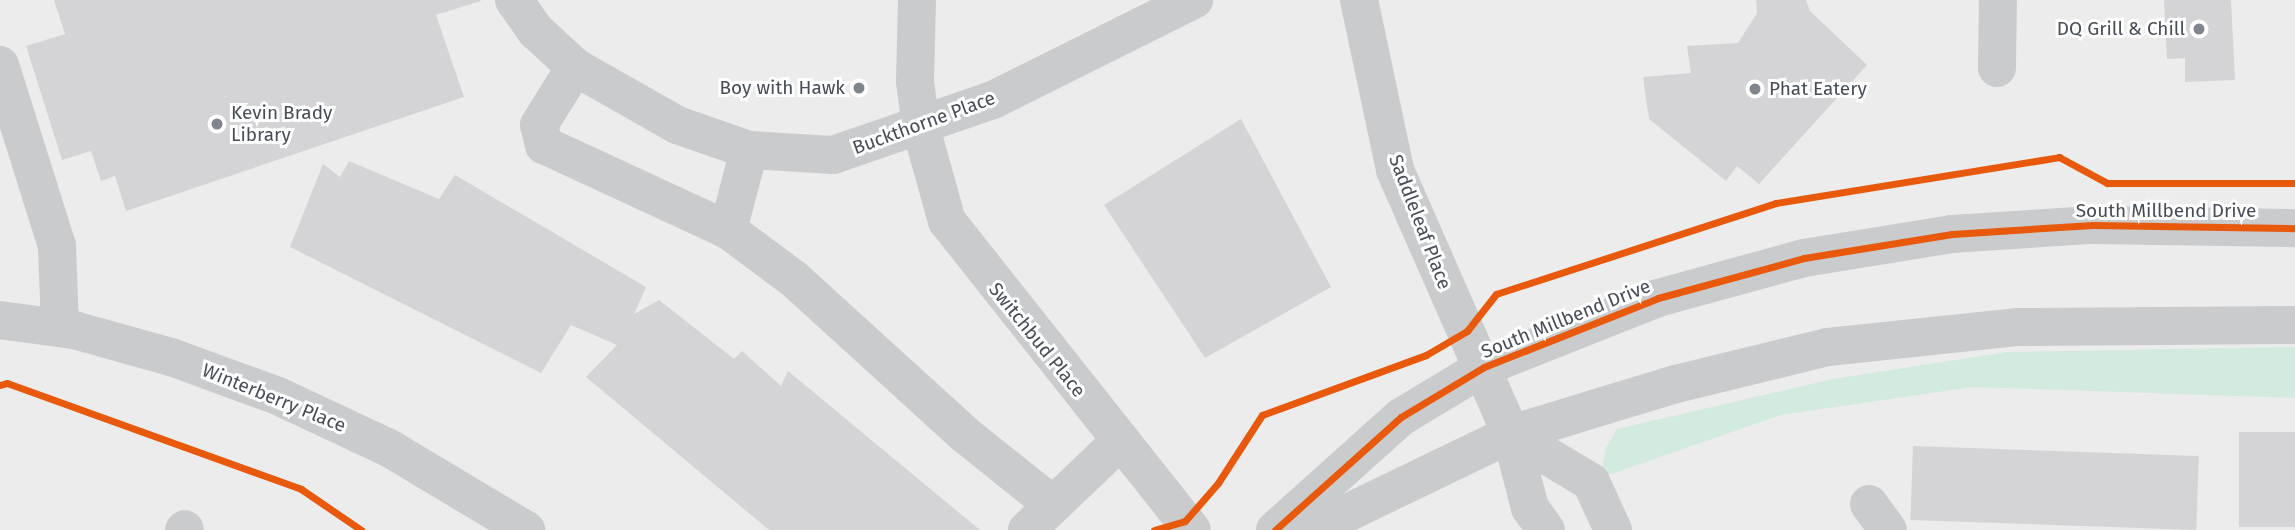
<!DOCTYPE html>
<html>
<head>
<meta charset="utf-8">
<style>
	body { margin:0 }
	#map { position:relative; width:2295px; height:530px; overflow:hidden; background:#edecec; font-family:"Fira Sans",sans-serif }
	div>[style] { position:absolute }
	[style*='--x'] { left:calc(var(--x)*1px); top:calc(var(--y)*1px); width:calc(var(--w)*1px); rotate:calc(var(--a)*1deg) }
	.green>* { inset:0; background:#d3eade }
	.building>* { inset:0; background:#d4d4d7; transform-origin:0 0 }
	.minor>* { height:38px; margin:-19px; padding:0 19px; transform-origin:19px; border-radius:19px; background:#c9cbcd }
	.cycleway>* { height:7px; margin:-3.5px; padding:0 3.5px; transform-origin:3.5px; border-radius:3.5px; background:#e8590c }
	.dots>* { width:19px; height:19px; translate:-50% -50%; box-sizing:border-box; border:4px solid #fff; border-radius:50% }
	span { translate:-50% -50%; white-space:nowrap; text-align:center; line-height:1.15; -webkit-text-stroke:6px #fff; paint-order:stroke }
	.poi-label { font-size:19px; color:#464d57 }
	.right { translate:-100% -50%; text-align:right }
	.left { translate:0 -50%; text-align:left }
	.street-label { font-size:19px; color:#464d57 }
</style>
</head>
<body>
<div id="map">
	<div class="green">
		<div style="clip-path:polygon(2295px 347px,2295px 398px,1972px 387px,1781px 415px,1600px 478px,1606px 448px,1617px 429px,1833px 379px,2007px 352px)"></div>
	</div>
	<div class="building">
		<div style="clip-path:polygon(54px 0,480px 0,481px 1px,436px 15px,464px 97px,126px 211px,115px 176px,101px 181px,91px 151px,62px 160px,26px 46px,65px 34px)"></div>
		<div style="clip-path:polygon(1756px 0,1806px 0,1810px 11px,1867px 65px,1759px 184px,1737px 166px,1726px 181px,1649px 119px,1643px 77px,1691px 73px,1687px 46px,1738px 43px,1757px 13px)"></div>
		<div style="clip-path:polygon(2164px 0,2231px 0,2235px 80px,2185px 82px,2185px 58px,2167px 59px)"></div>
		<div style="clip-path:polygon(1241px 119px,1331px 287px,1205px 358px,1104px 205px)"></div>
		<div style="clip-path:polygon(349px 161px,439px 199px,455px 175px,646px 287px,634px 314px,659px 300px,734px 359px,742px 351px,781px 386px,788px 371px,980px 530px,769px 530px,586px 377px,617px 345px,571px 325px,541px 373px,290px 247px,323px 164px,340px 177px)"></div>
		<div style="left:2295px;top:432px;width:95px;height:56px;rotate:90deg"></div>
		<div style="left:1913px;top:446px;width:286px;height:74px;rotate:2deg"></div>
	</div>
	<div class="minor">
		<div style="--x:514;--y:0;--w:38;--a:55"></div>
		<div style="--x:536;--y:31;--w:53;--a:42.7"></div>
		<div style="--x:575;--y:67;--w:117;--a:29.6"></div>
		<div style="--x:677;--y:125;--w:76;--a:19.1"></div>
		<div style="--x:749;--y:150;--w:84;--a:3.4"></div>
		<div style="--x:833;--y:155;--w:169;--a:-19"></div>
		<div style="--x:993;--y:100;--w:225;--a:-26.5"></div>
		<div style="--x:917;--y:0;--w:81;--a:91.4"></div>
		<div style="--x:915;--y:81;--w:47;--a:82.7"></div>
		<div style="--x:921;--y:128;--w:97;--a:74.4"></div>
		<div style="--x:947;--y:221;--w:394;--a:51.6"></div>
		<div style="--x:1359;--y:0;--w:174;--a:78"></div>
		<div style="--x:1395;--y:170;--w:288;--a:66.3"></div>
		<div style="--x:1511;--y:434;--w:76;--a:75.6"></div>
		<div style="--x:1530;--y:508;--w:27;--a:54"></div>
		<div style="--x:0;--y:65;--w:190;--a:72.5"></div>
		<div style="--x:57;--y:246;--w:82;--a:87.9"></div>
		<div style="--x:575;--y:67;--w:68;--a:121.8"></div>
		<div style="--x:539;--y:125;--w:21;--a:76"></div>
		<div style="--x:544;--y:145;--w:203;--a:24.8"></div>
		<div style="--x:1997;--y:68;--w:68;--a:-89.2"></div>
		<div style="--x:749;--y:150;--w:83;--a:104.7"></div>
		<div style="--x:728;--y:230;--w:82;--a:36.6"></div>
		<div style="--x:794;--y:279;--w:229;--a:42.3"></div>
		<div style="--x:963;--y:433;--w:115;--a:38.7"></div>
		<div style="--x:0;--y:320;--w:75;--a:7.7"></div>
		<div style="--x:74;--y:330;--w:101;--a:15.6"></div>
		<div style="--x:171;--y:357;--w:114;--a:20"></div>
		<div style="--x:278;--y:396;--w:123;--a:25.1"></div>
		<div style="--x:389;--y:448;--w:160;--a:30.9"></div>
		<div style="--x:1511;--y:434;--w:93;--a:31"></div>
		<div style="--x:1591;--y:482;--w:53;--a:65.4"></div>
		<div style="--x:1869;--y:504;--w:32;--a:54"></div>
		<div style="--x:184;--y:530;--w:1;--a:-45"></div>
		<div style="--x:1027;--y:530;--w:127;--a:-43.7"></div>
		<div style="--x:1275;--y:530;--w:169;--a:-41.9"></div>
		<div style="--x:1401;--y:417;--w:97;--a:-31.1"></div>
		<div style="--x:1484;--y:367;--w:187;--a:-21.6"></div>
		<div style="--x:1658;--y:298;--w:151;--a:-15.3"></div>
		<div style="--x:1804;--y:258;--w:150;--a:-9.2"></div>
		<div style="--x:1952;--y:234;--w:141;--a:-3.7"></div>
		<div style="--x:2093;--y:225;--w:202;--a:0.9"></div>
		<div style="--x:1312;--y:530;--w:221;--a:-25.8"></div>
		<div style="--x:1511;--y:434;--w:172;--a:-16.9"></div>
		<div style="--x:1676;--y:384;--w:156;--a:-13.7"></div>
		<div style="--x:1828;--y:347;--w:192;--a:-6"></div>
		<div style="--x:2019;--y:327;--w:276;--a:-0.4"></div>
	</div>
	<div class="cycleway">
		<div style="--x:0;--y:385;--w:7;--a:-16"></div>
		<div style="--x:7;--y:383;--w:313;--a:19.8"></div>
		<div style="--x:301;--y:489;--w:73;--a:34.3"></div>
		<div style="--x:1154;--y:530;--w:32;--a:-16"></div>
		<div style="--x:1185;--y:521;--w:50;--a:-49"></div>
		<div style="--x:1218;--y:483;--w:81;--a:-57.1"></div>
		<div style="--x:1262;--y:415;--w:175;--a:-20.1"></div>
		<div style="--x:1426;--y:355;--w:48;--a:-30.3"></div>
		<div style="--x:1467;--y:331;--w:47;--a:-51.9"></div>
		<div style="--x:1496;--y:294;--w:294;--a:-18"></div>
		<div style="--x:1776;--y:203;--w:287;--a:-9.2"></div>
		<div style="--x:2059;--y:157;--w:55;--a:28.4"></div>
		<div style="--x:2107;--y:183;--w:188;--a:0"></div>
		<div style="--x:1275;--y:530;--w:169;--a:-41.9"></div>
		<div style="--x:1401;--y:417;--w:97;--a:-31.1"></div>
		<div style="--x:1484;--y:367;--w:187;--a:-21.6"></div>
		<div style="--x:1658;--y:298;--w:151;--a:-15.3"></div>
		<div style="--x:1804;--y:258;--w:150;--a:-9.2"></div>
		<div style="--x:1952;--y:234;--w:141;--a:-3.7"></div>
		<div style="--x:2093;--y:225;--w:202;--a:0.9"></div>
	</div>
	<div class="dots">
		<div style="left:2199px;top:29px;background:#80858b"></div>
		<div style="left:859px;top:88px;background:#80858b"></div>
		<div style="left:1755px;top:89px;background:#80858b"></div>
		<div style="left:217px;top:124px;background:#80858b"></div>
	</div>
	<div class="poi-label">
		<span class="right" style="left:2185px;top:29px">DQ Grill &amp; Chill</span>
		<span class="right" style="left:845px;top:88px">Boy with Hawk</span>
		<span class="left" style="left:1769px;top:89px">Phat Eatery</span>
		<span class="left" style="left:231px;top:124px">Kevin Brady<br>Library</span>
	</div>
	<div class="street-label">
		<span style="left:924px;top:123px;rotate:-20deg">Buckthorne Place</span>
		<span style="left:2166px;top:211px">South Millbend Drive</span>
		<span style="left:1420px;top:222px;rotate:69deg">Saddleleaf Place</span>
		<span style="left:1566px;top:319px;rotate:-22deg">South Millbend Drive</span>
		<span style="left:1037px;top:340px;rotate:51deg">Switchbud Place</span>
		<span style="left:274px;top:398px;rotate:22deg">Winterberry Place</span>
	</div>
</div>
</body>
</html>
